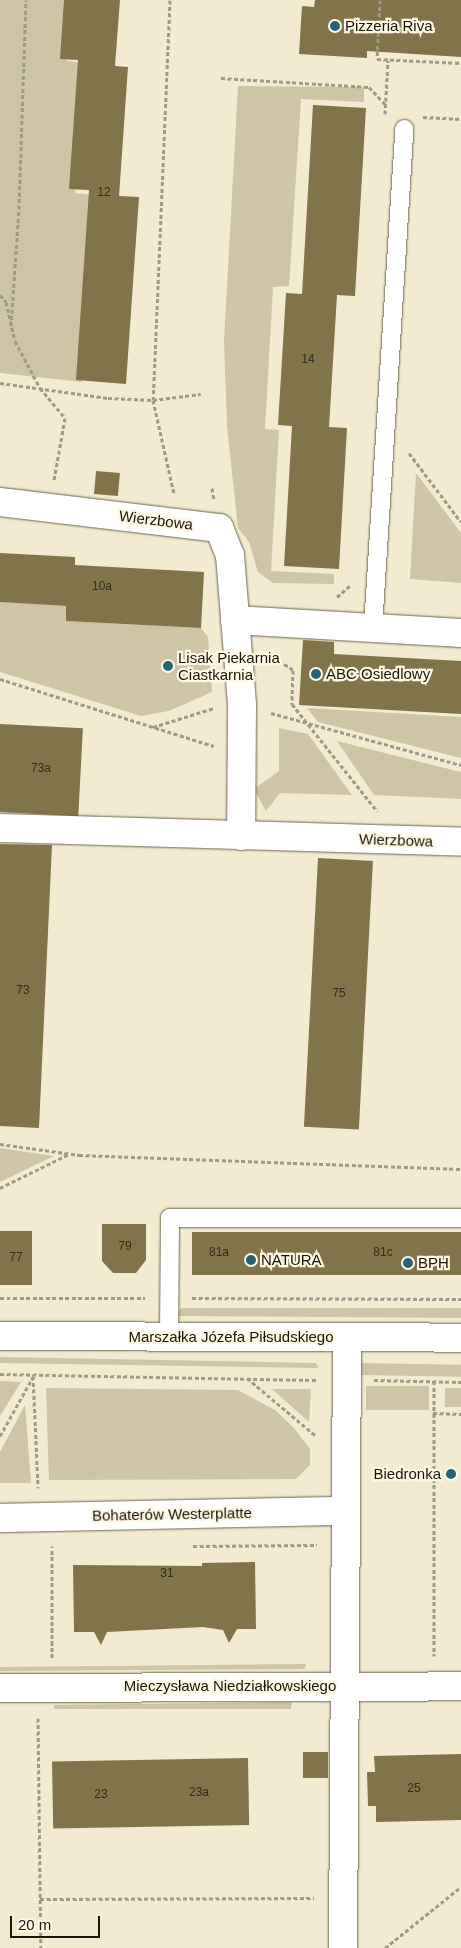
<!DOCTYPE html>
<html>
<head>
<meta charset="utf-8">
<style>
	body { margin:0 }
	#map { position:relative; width:461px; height:1948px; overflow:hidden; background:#f2ebd2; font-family:Helvetica,sans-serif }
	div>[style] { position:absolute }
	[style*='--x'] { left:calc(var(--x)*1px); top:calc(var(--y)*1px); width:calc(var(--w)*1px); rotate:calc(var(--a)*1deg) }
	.green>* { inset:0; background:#cec4a6; transform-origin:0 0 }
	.building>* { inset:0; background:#82744a; transform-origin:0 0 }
	.path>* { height:3px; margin-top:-1.5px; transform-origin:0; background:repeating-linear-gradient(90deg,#9f9a87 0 4px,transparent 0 6.5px) }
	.roads { filter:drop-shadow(0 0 1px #6b644f) drop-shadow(0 0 1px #6b644f) }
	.lane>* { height:18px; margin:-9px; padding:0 9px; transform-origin:9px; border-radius:9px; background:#fff }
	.street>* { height:28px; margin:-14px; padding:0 14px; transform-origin:14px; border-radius:14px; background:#fff }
	.secondary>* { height:28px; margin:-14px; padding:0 14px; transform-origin:14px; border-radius:14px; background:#fff }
	.dots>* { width:14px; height:14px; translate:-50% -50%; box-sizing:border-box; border:2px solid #fef8e4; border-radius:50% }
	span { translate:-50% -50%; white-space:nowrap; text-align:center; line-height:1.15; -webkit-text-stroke:4.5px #fef8e4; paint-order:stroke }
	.number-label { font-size:12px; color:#322d1c }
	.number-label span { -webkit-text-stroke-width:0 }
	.poi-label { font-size:15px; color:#18150c }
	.left { translate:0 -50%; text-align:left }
	.right { translate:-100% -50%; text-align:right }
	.street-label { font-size:15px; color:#18150c }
	.scale { position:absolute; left:10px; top:1916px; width:90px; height:22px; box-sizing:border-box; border:2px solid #18150c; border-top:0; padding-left:6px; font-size:15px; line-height:18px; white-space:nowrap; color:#18150c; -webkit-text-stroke:4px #fef8e4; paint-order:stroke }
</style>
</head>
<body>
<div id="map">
	<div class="green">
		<div style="clip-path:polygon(0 0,71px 0,67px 61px,84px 63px,75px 193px,95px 195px,82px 382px,0 373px)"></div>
		<div style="clip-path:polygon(238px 86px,364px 87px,364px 102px,301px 99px,289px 286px,273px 287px,265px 429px,279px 430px,271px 571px,334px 574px,334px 584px,273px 583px,258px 572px,249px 542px,238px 528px,227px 426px,224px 341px)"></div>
		<div style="clip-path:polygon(416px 473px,461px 533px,461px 583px,410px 579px)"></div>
		<div style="clip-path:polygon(0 602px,66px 606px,66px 621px,201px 628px,208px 637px,212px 692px,169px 711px,141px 716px,0 672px)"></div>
		<div style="clip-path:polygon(307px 708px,461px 717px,461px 758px,318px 722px)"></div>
		<div style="clip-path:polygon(279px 728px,308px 734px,352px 795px,280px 793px,266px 811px,254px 789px,279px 771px)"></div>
		<div style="clip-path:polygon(337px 741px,461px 772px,461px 799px,374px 795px)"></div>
		<div style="clip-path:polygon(0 1148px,54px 1156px,0 1182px)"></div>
		<div style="clip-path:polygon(181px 1308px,461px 1308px,461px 1318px,176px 1316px)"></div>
		<div style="clip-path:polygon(0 1357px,316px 1363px,318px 1368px,0 1363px)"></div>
		<div style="left:358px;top:1363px;width:103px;height:12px;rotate:1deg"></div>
		<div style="clip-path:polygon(0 1381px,21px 1382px,0 1416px)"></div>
		<div style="left:366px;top:1386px;width:63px;height:24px"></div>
		<div style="clip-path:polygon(46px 1388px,238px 1390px,275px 1410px,294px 1428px,310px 1449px,310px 1465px,296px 1479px,49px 1480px)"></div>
		<div style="left:445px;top:1388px;width:16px;height:19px"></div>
		<div style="clip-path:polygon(272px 1389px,311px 1389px,309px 1422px)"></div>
		<div style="clip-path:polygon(25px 1405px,31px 1483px,0 1483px,0 1452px)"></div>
		<div style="clip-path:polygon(306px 1664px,305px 1669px,0 1671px,0 1667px)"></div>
		<div style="clip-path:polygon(292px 1702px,291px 1709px,54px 1709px,54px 1705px)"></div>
	</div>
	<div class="building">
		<div style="clip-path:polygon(64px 0,120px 0,115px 66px,128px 67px,119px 196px,139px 197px,126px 384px,76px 380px,89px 190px,69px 189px,78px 60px,60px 59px)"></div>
		<div style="clip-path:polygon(315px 0,461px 0,461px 57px,367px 51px,367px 58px,299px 54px,302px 6px,314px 7px)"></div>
		<div style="clip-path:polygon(313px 105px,366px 108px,355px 296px,337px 295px,329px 427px,347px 428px,339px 569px,284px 566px,292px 426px,278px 425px,286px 293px,302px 294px)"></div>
		<div style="left:96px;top:471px;width:24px;height:23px;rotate:5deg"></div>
		<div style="clip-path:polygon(0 553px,75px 557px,75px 565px,204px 572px,201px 628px,66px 621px,66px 606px,0 602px)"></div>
		<div style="clip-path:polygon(303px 640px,334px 642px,334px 654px,461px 661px,461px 714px,299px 705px)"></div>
		<div style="left:0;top:724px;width:83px;height:88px;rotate:3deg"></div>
		<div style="clip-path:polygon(0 844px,52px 845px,39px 1128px,0 1126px)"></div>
		<div style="left:318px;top:858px;width:55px;height:269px;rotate:3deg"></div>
		<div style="clip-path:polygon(102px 1224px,146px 1224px,146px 1260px,136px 1273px,113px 1273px,102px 1261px)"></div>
		<div style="left:0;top:1231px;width:32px;height:54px"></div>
		<div style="left:192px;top:1232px;width:269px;height:43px"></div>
		<div style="clip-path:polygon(255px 1562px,256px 1629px,237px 1629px,229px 1643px,223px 1630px,203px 1627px,107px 1632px,101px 1645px,94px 1632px,74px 1632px,73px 1565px,202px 1566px,202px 1563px)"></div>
		<div style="left:328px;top:1752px;width:26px;height:25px;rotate:90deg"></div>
		<div style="clip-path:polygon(461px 1754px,461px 1820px,376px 1822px,376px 1806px,368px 1806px,367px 1772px,375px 1772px,374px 1756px)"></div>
		<div style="left:248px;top:1758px;width:67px;height:196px;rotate:89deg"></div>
	</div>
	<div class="path">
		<div style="--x:170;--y:0;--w:400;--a:92.4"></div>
		<div style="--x:153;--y:400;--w:96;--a:77.4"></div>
		<div style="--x:380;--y:0;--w:59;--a:92.9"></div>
		<div style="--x:377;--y:59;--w:84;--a:2.7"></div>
		<div style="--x:221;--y:78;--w:148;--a:3.5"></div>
		<div style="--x:369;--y:87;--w:25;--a:47"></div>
		<div style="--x:385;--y:114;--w:54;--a:-86.8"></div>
		<div style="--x:423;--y:117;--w:38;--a:3"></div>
		<div style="--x:0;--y:295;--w:9;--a:49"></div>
		<div style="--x:6;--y:302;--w:40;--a:77"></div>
		<div style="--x:15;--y:341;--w:53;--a:62"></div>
		<div style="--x:40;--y:388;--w:39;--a:50"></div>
		<div style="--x:65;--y:418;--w:63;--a:100.1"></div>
		<div style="--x:11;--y:326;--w:117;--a:-86.1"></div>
		<div style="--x:19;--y:209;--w:209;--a:-88.1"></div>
		<div style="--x:0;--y:383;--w:109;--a:7.9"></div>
		<div style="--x:108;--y:398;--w:45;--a:2.5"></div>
		<div style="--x:153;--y:400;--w:48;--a:-7.1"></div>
		<div style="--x:409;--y:453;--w:86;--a:53"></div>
		<div style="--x:212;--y:488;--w:12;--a:81"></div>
		<div style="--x:337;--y:597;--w:18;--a:-41"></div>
		<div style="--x:268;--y:653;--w:30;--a:34"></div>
		<div style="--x:293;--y:670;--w:34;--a:92"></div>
		<div style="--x:292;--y:704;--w:137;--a:51.5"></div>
		<div style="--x:0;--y:679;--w:224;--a:17.4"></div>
		<div style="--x:271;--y:713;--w:197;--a:15.3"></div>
		<div style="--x:153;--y:727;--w:64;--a:-17.3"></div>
		<div style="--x:0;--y:1144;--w:80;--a:7.9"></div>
		<div style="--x:79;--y:1155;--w:382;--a:2.1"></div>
		<div style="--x:0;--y:1188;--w:77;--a:-26.2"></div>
		<div style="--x:0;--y:1298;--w:145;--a:0"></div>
		<div style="--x:192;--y:1298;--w:269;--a:0.2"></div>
		<div style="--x:0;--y:1374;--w:318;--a:1.1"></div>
		<div style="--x:33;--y:1376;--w:112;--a:87.4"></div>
		<div style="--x:247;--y:1378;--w:90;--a:40"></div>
		<div style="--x:374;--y:1380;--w:87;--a:1.3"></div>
		<div style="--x:434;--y:1381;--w:275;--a:90"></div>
		<div style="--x:433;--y:1413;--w:28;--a:2"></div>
		<div style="--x:0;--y:1436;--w:68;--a:-60.8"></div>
		<div style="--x:193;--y:1546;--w:124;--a:-0.5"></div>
		<div style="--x:52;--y:1658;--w:112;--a:-90"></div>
		<div style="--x:38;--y:1718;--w:230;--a:89.3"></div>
		<div style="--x:40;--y:1899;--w:274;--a:-0.2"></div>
		<div style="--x:385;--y:1948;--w:97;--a:-38.8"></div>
	</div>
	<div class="roads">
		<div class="lane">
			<div style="--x:373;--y:628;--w:500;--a:-86.4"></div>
			<div style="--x:169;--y:1337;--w:119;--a:-89.5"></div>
			<div style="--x:170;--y:1218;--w:291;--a:0"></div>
		</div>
		<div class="street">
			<div style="--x:0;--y:502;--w:221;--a:6.8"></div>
			<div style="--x:219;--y:528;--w:29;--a:68"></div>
			<div style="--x:230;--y:555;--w:150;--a:85.4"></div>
			<div style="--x:242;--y:705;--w:131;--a:90.4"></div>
			<div style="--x:235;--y:620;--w:226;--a:3.3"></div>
			<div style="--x:0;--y:828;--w:461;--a:1.7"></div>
			<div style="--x:0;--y:1518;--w:344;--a:-1.2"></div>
			<div style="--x:0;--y:1688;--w:461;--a:-0.2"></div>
			<div style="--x:343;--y:1948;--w:611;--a:-89.62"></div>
		</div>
		<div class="secondary">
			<div style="--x:0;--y:1336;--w:461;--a:0.2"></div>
		</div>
	</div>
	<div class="dots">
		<div style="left:335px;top:26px;background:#256379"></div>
		<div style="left:168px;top:666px;background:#256379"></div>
		<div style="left:316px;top:674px;background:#256379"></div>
		<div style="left:251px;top:1260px;background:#256379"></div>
		<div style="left:408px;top:1263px;background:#256379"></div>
		<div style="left:451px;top:1474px;background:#256379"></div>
	</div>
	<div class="number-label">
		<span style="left:104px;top:193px">12</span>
		<span style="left:308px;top:360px">14</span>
		<span style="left:102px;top:587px">10a</span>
		<span style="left:41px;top:769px">73a</span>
		<span style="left:23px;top:991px">73</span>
		<span style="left:339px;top:994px">75</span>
		<span style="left:125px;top:1247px">79</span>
		<span style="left:219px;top:1253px">81a</span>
		<span style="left:383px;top:1253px">81c</span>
		<span style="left:16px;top:1258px">77</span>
		<span style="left:167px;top:1574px">31</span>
		<span style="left:414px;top:1789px">25</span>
		<span style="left:199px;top:1793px">23a</span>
		<span style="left:101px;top:1795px">23</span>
	</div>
	<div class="poi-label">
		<span class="left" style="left:345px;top:26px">Pizzeria Riva</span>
		<span class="left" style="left:178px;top:666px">Lisak Piekarnia<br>Ciastkarnia</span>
		<span class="left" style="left:326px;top:674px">ABC Osiedlowy</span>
		<span class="left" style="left:261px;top:1260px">NATURA</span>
		<span class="left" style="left:418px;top:1263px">BPH</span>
		<span class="right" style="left:441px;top:1474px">Biedronka</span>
	</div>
	<div class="street-label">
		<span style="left:156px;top:520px;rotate:7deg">Wierzbowa</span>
		<span style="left:396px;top:840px;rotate:2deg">Wierzbowa</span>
		<span style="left:231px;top:1337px">Marszałka Józefa Piłsudskiego</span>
		<span style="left:172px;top:1514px;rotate:-1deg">Bohaterów Westerplatte</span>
		<span style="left:230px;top:1686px">Mieczysława Niedziałkowskiego</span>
	</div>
	<div class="scale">20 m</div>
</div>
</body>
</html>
